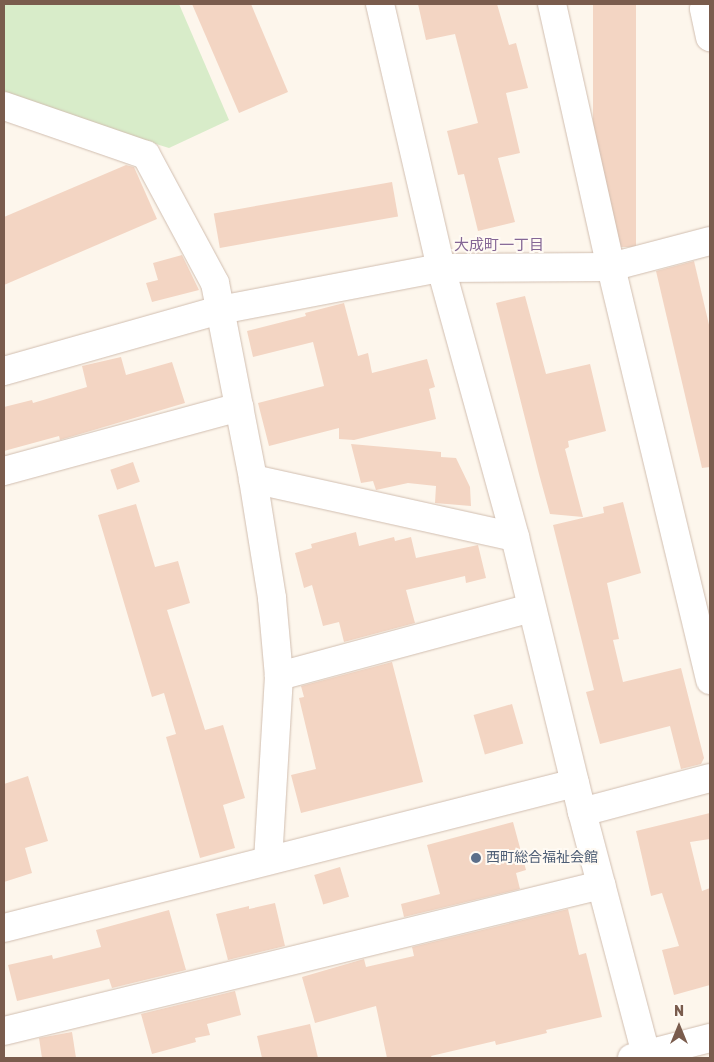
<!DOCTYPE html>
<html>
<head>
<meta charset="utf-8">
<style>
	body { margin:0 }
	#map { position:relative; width:714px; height:1062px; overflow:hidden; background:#fdf6ec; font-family:Rubik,"Noto Sans JP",sans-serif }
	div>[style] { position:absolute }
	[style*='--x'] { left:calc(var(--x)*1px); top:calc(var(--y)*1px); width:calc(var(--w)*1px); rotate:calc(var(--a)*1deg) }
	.green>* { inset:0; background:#d8ecc9 }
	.building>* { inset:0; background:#f3d5c3; transform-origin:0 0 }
	.roads { filter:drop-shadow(0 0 1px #d1beb0) drop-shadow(0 0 1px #d1beb0) }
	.minor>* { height:28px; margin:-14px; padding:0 14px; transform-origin:14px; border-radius:14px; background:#fff }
	.dots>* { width:14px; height:14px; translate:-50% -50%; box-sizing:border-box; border:2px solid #fffaf3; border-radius:50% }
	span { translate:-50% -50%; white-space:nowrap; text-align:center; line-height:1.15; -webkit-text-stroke:4px #fffaf3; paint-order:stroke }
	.service-label { font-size:14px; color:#4e5e75 }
	.left { translate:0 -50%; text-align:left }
	.neighbourhood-label { font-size:15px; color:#846695 }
	.frame { position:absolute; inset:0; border:5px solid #7a5c4d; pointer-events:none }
	.north { position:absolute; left:654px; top:1002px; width:50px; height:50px; -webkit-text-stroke:4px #fffaf3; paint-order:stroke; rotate:0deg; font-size:14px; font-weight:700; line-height:20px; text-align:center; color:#7a5c4d }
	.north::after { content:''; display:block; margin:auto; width:18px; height:22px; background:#7a5c4d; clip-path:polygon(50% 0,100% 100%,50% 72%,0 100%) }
</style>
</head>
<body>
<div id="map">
	<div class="green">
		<div style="clip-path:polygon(4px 4px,179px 4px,229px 120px,169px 148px,4px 97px)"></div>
	</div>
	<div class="building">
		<div style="clip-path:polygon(192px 4px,251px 4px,288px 92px,239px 113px)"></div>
		<div style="clip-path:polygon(418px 4px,497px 4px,509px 45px,516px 43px,528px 88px,506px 93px,520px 153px,498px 158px,515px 222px,478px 231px,464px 174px,458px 175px,447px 131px,478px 123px,455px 34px,426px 40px)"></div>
		<div style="left:593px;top:4px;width:43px;height:243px"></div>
		<div style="clip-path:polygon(126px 165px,134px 167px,157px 219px,4px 285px,4px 217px)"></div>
		<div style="left:392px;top:182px;width:35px;height:181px;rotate:80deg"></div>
		<div style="clip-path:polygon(182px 255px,199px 290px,152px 302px,146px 283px,158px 280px,153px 263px)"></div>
		<div style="clip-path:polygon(694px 261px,710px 329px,710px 467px,702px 468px,656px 271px)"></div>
		<div style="clip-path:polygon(525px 296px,546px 374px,590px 364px,606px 431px,568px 441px,569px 447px,565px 449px,583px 517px,550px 514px,539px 474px,496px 303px)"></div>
		<div style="clip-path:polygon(344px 303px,358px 356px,368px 353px,372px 373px,427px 359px,435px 387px,429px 389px,436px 419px,354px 440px,339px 439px,339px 428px,269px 446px,258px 403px,324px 386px,313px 342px,253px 357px,247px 331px,306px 316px,305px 313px)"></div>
		<div style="clip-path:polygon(121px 357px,126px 375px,172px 362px,185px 403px,60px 440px,59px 436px,4px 451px,4px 407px,32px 400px,33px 403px,87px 387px,82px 366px)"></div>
		<div style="clip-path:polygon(351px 444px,441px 452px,441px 457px,456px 458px,470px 487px,471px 506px,435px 503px,436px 486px,408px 483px,376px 490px,373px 481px,361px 483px)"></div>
		<div style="left:133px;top:462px;width:21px;height:24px;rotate:71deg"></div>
		<div style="clip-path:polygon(623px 502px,641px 573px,607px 583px,619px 639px,613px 640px,623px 682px,681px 668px,704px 758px,701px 764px,681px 769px,670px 726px,600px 744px,586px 692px,594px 690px,553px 525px,604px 513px,603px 507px)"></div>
		<div style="clip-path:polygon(136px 504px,155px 567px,178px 561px,190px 603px,167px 610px,205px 730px,223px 725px,245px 798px,223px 805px,235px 848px,200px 858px,166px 737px,176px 734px,164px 693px,152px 697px,98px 515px)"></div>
		<div style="clip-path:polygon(356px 532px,359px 546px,394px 537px,395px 541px,411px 537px,416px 558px,478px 545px,486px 578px,466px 583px,465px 576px,406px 590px,415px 623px,344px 642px,339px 622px,323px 626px,312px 585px,304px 588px,295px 553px,312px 548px,311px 544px)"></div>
		<div style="clip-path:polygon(392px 662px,423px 782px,301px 813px,291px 775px,316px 769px,299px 698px,304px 697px,301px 686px)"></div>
		<div style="left:512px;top:704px;width:41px;height:40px;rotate:74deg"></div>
		<div style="clip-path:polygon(28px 776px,48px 841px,25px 848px,32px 873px,4px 882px,4px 784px)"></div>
		<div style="clip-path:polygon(710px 813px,710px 839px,690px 842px,702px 891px,710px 888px,710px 985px,674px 995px,662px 950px,679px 946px,662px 893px,651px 896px,636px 831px)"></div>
		<div style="clip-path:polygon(513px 822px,526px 870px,516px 873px,520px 889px,404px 917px,401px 904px,440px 894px,427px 845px)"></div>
		<div style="left:340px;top:867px;width:31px;height:27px;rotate:73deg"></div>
		<div style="clip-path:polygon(275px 903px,285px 946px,228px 960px,216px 914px,249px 906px,249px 909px)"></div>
		<div style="clip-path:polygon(568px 909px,579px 955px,586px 953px,602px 1017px,546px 1030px,547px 1033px,496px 1045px,495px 1041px,431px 1056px,432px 1058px,387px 1058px,376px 1006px,315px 1023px,302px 977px,364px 959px,366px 967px,414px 956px,412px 947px)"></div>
		<div style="clip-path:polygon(169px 910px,186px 970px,112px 988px,109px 979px,17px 1001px,8px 965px,52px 955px,53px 959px,101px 947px,96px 930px)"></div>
		<div style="clip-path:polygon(235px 991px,241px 1015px,207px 1024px,210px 1035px,195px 1038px,196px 1042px,152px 1054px,141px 1014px)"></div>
		<div style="clip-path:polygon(310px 1024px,318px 1058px,262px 1058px,257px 1036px)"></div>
		<div style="clip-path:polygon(72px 1032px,76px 1058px,42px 1058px,39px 1038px)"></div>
	</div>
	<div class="roads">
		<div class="minor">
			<div style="--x:380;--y:4;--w:271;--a:77"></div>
			<div style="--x:441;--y:268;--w:279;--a:74.6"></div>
			<div style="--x:515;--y:537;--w:283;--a:76.3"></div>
			<div style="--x:582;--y:812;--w:254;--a:75.2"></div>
			<div style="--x:552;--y:4;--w:270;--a:77.4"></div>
			<div style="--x:611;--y:267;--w:425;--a:76.5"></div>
			<div style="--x:710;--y:7;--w:6;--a:162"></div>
			<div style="--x:704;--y:9;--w:29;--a:78"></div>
			<div style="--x:4;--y:106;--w:150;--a:19"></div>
			<div style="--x:146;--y:155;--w:145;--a:61.7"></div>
			<div style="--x:215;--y:283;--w:200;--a:79"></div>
			<div style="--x:253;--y:479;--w:121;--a:80.9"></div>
			<div style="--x:272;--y:598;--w:78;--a:84.9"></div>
			<div style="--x:279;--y:676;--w:184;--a:93.4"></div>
			<div style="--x:4;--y:371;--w:224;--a:-15.8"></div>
			<div style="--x:220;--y:310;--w:225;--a:-10.8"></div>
			<div style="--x:441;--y:268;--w:170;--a:-0.3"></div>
			<div style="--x:611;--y:267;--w:102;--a:-14.7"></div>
			<div style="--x:4;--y:471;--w:244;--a:-15.2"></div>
			<div style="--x:253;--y:479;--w:268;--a:12.5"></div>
			<div style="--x:279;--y:676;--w:261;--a:-15.1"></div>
			<div style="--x:582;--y:812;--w:132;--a:-14.9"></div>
			<div style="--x:4;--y:928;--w:589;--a:-14.25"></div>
			<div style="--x:4;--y:1031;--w:615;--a:-13.74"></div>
			<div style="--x:632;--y:1058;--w:81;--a:-14.4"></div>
		</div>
	</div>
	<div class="dots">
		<div style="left:476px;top:858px;background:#5c6f8a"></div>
	</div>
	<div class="service-label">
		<span class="left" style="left:486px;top:858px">西町総合福祉会館</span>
	</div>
	<div class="neighbourhood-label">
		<span style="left:499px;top:246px">大成町一丁目</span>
	</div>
	<div class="frame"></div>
	<div class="north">N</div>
</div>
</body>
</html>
